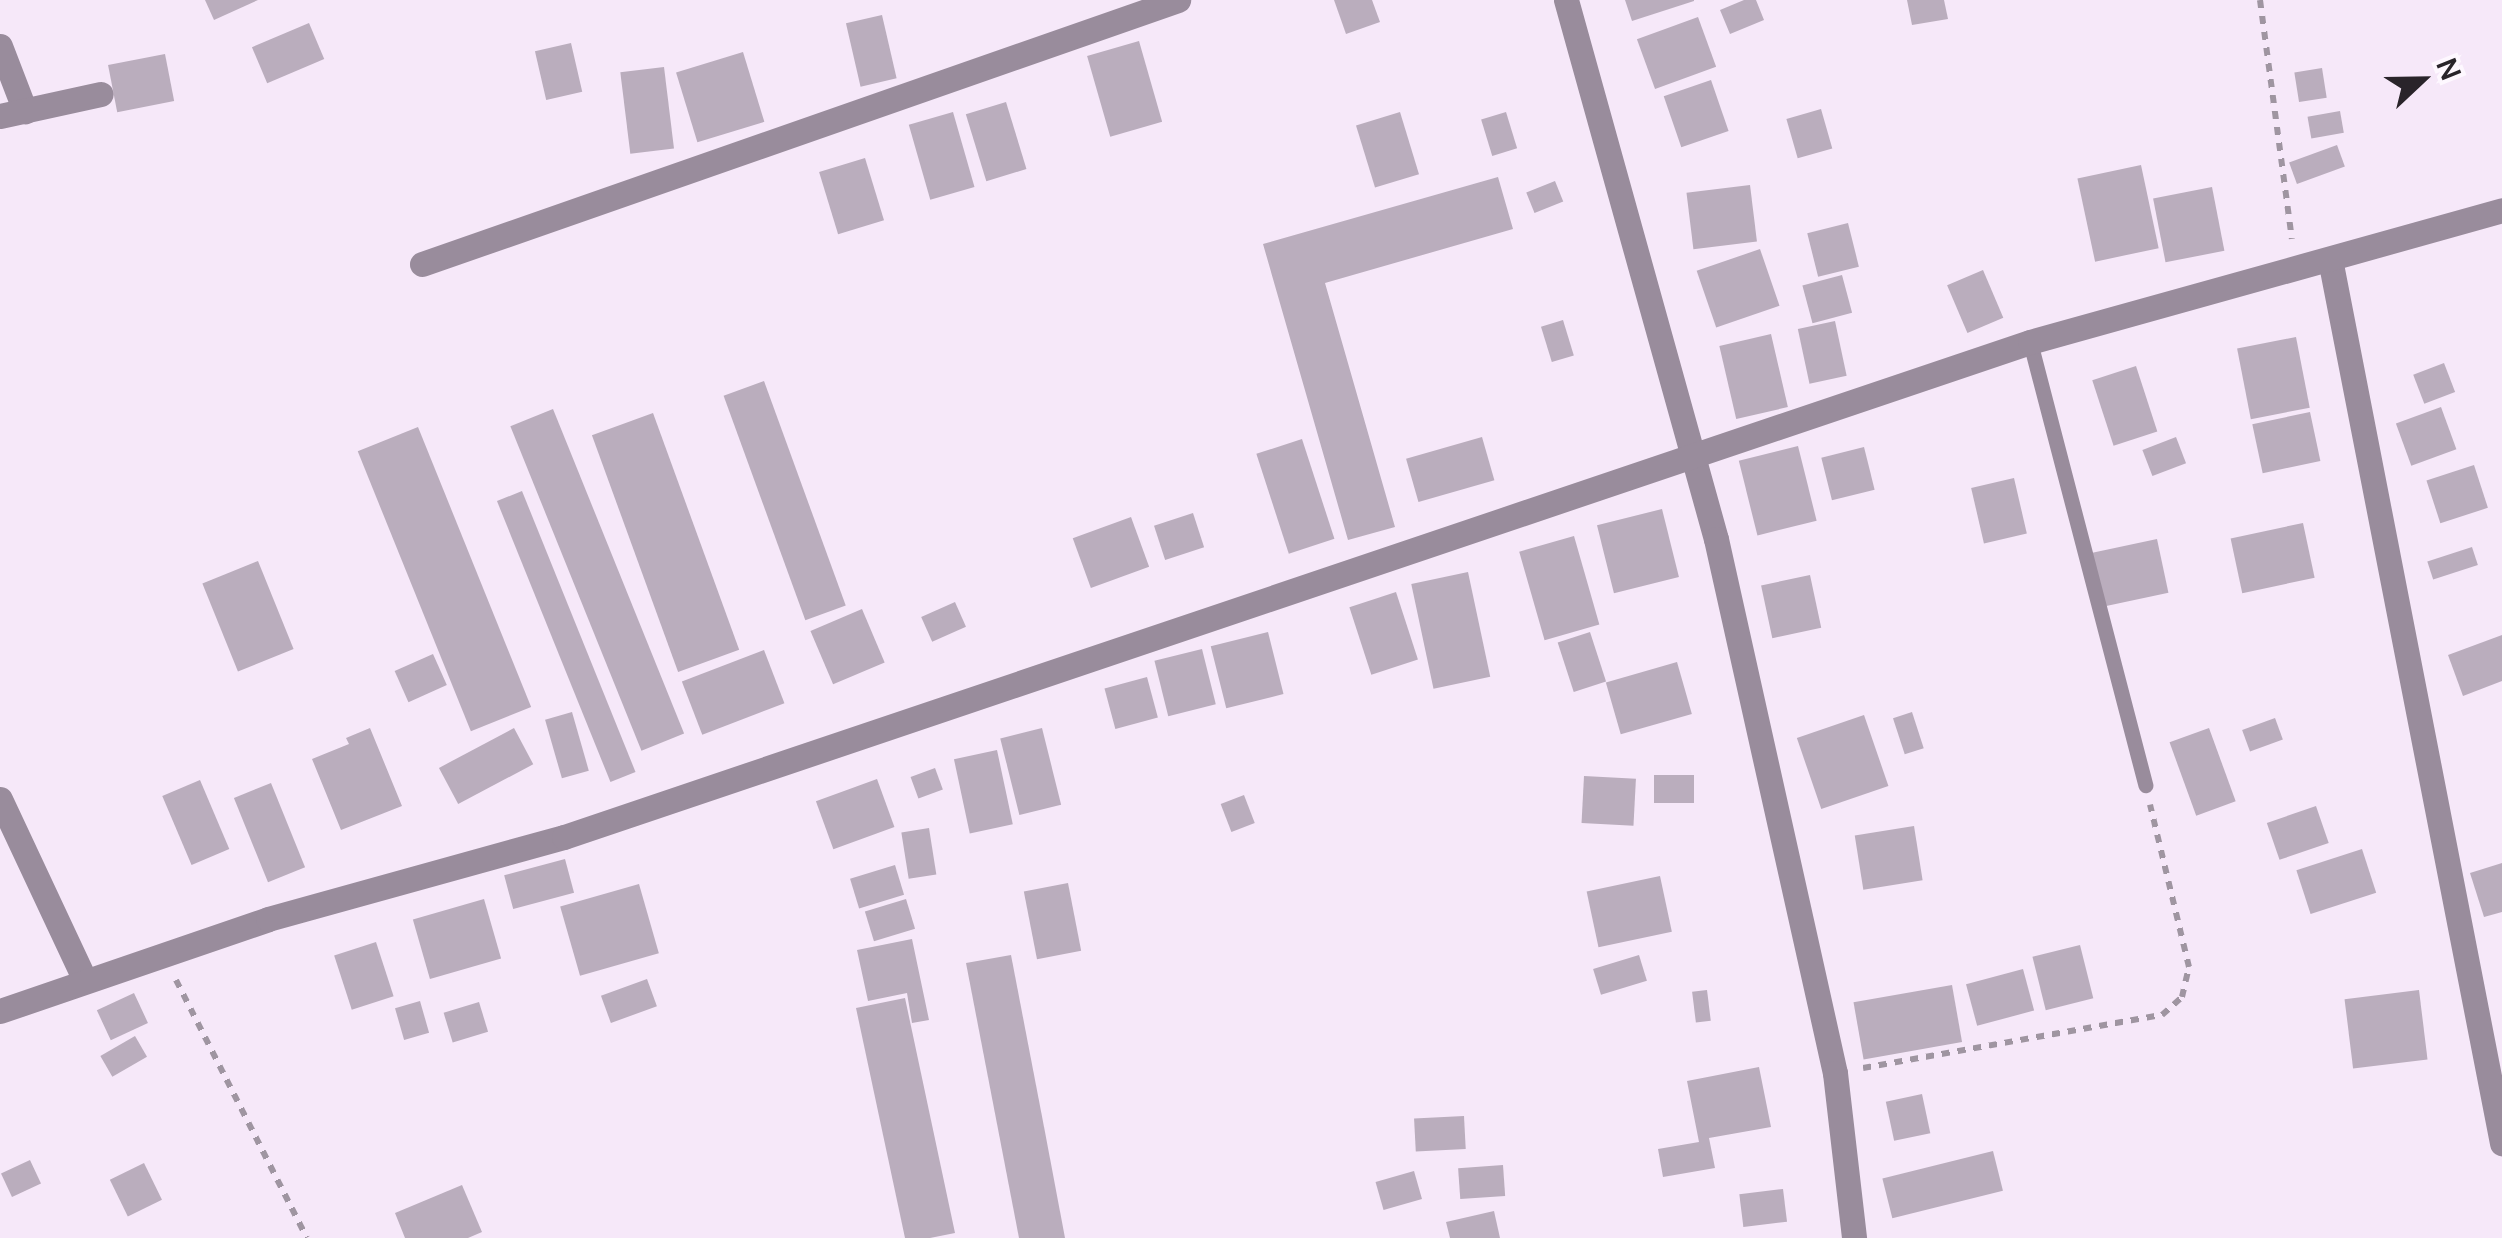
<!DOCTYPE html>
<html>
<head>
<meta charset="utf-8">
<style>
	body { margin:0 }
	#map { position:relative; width:2502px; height:1238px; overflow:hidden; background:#f6e8f9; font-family:Manrope,sans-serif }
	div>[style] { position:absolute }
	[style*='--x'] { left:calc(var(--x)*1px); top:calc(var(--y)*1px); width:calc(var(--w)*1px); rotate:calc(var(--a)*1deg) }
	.building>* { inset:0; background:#baadbd; transform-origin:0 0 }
	.path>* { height:6px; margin-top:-3px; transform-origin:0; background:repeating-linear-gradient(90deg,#9f95a1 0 8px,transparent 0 16px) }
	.lane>* { height:15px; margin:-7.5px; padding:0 7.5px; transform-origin:7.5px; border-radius:7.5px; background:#998c9c }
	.street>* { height:25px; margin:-12.5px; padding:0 12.5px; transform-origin:12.5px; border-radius:12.5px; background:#998c9c }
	span { translate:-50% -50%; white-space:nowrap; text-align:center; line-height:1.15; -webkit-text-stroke:8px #fef8ff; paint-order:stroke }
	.north { position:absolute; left:2372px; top:30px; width:100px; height:100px; -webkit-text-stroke:8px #fef8ff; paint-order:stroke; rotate:68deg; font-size:28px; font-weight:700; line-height:40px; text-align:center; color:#29242a }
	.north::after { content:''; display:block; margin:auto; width:35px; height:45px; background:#29242a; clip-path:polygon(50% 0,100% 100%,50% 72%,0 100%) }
</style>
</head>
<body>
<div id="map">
	<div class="building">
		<div style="clip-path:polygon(205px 0,258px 0,214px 20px)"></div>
		<div style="clip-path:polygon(1334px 0,1372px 0,1380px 22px,1346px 34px)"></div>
		<div style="clip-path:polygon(1625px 0,1694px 0,1694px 1px,1632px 21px)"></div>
		<div style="clip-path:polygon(1744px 0,1756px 0,1764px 20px,1730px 34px,1720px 10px)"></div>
		<div style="clip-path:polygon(1907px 0,1944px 0,1948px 19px,1912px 25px)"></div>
		<div style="left:882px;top:15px;width:65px;height:37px;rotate:77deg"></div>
		<div style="left:1698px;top:17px;width:53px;height:65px;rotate:70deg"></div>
		<div style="left:309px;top:23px;width:39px;height:62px;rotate:67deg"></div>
		<div style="left:1139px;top:41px;width:84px;height:54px;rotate:74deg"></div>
		<div style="left:571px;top:43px;width:50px;height:37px;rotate:77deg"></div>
		<div style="left:743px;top:52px;width:73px;height:70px;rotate:73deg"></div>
		<div style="left:165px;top:54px;width:48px;height:58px;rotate:79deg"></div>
		<div style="left:664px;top:67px;width:82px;height:44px;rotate:83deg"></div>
		<div style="left:2322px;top:68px;width:30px;height:28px;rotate:81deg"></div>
		<div style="left:1711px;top:80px;width:54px;height:50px;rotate:71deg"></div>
		<div style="left:1006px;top:102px;width:70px;height:42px;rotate:73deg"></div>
		<div style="left:1821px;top:109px;width:41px;height:36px;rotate:74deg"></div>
		<div style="left:2340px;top:111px;width:22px;height:33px;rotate:80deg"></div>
		<div style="left:953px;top:112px;width:78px;height:46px;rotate:74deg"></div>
		<div style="left:1400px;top:112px;width:65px;height:46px;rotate:73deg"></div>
		<div style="left:1506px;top:112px;width:38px;height:26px;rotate:73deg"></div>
		<div style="left:2337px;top:145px;width:23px;height:51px;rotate:70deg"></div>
		<div style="left:865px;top:158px;width:65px;height:48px;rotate:73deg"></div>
		<div style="left:2141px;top:165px;width:85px;height:65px;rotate:78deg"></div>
		<div style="clip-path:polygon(1498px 177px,1513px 229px,1325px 283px,1395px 527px,1348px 540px,1263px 244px)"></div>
		<div style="left:1555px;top:181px;width:22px;height:31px;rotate:68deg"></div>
		<div style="left:1750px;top:185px;width:57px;height:64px;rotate:83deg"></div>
		<div style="left:2212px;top:187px;width:65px;height:60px;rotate:79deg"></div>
		<div style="left:1848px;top:223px;width:45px;height:42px;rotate:76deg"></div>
		<div style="left:1760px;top:249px;width:60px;height:67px;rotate:71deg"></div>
		<div style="left:1983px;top:270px;width:52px;height:39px;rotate:67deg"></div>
		<div style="left:1842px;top:275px;width:39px;height:41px;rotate:75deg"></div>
		<div style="left:1563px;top:320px;width:37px;height:23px;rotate:73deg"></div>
		<div style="left:1835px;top:321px;width:56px;height:38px;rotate:78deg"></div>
		<div style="left:1771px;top:334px;width:75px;height:53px;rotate:77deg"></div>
		<div style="left:2296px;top:337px;width:72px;height:60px;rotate:79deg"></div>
		<div style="left:2444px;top:363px;width:31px;height:33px;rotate:69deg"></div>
		<div style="left:2136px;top:366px;width:69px;height:46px;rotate:72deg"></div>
		<div style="left:764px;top:381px;width:239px;height:43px;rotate:70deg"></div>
		<div style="left:2441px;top:407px;width:45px;height:48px;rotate:70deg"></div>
		<div style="left:553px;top:409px;width:350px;height:46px;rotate:68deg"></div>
		<div style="left:2310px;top:412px;width:50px;height:59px;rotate:78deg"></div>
		<div style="left:653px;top:413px;width:252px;height:65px;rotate:70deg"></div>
		<div style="left:418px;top:427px;width:302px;height:65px;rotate:68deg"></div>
		<div style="left:1482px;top:437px;width:45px;height:79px;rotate:74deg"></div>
		<div style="left:2176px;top:437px;width:28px;height:36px;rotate:69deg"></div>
		<div style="left:1302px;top:439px;width:105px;height:48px;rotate:72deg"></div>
		<div style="left:1798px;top:446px;width:77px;height:61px;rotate:76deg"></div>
		<div style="left:1864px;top:447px;width:44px;height:44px;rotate:76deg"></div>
		<div style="left:2474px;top:465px;width:45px;height:50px;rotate:72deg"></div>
		<div style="left:2014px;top:478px;width:57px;height:44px;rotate:77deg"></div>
		<div style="left:522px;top:491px;width:303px;height:27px;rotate:68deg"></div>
		<div style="left:1662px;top:509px;width:70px;height:67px;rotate:76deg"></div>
		<div style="left:1193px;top:513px;width:36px;height:41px;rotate:72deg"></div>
		<div style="left:1131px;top:517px;width:53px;height:62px;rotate:70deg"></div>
		<div style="left:2303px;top:523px;width:56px;height:74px;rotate:78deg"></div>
		<div style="left:1574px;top:536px;width:92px;height:57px;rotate:74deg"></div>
		<div style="left:2157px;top:539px;width:55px;height:66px;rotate:78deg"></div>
		<div style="left:2472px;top:547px;width:19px;height:47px;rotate:72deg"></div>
		<div style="left:258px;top:561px;width:95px;height:60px;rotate:68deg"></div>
		<div style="left:1468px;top:572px;width:107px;height:58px;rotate:78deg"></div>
		<div style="left:1810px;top:575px;width:54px;height:50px;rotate:78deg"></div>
		<div style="left:1396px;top:592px;width:71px;height:49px;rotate:72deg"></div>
		<div style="left:955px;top:602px;width:27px;height:37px;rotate:66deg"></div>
		<div style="left:862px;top:609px;width:58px;height:56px;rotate:67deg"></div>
		<div style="left:1268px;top:632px;width:64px;height:59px;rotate:76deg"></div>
		<div style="left:1590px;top:632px;width:52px;height:34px;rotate:72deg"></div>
		<div style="clip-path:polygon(2502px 635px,2502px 681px,2463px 696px,2448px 655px)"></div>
		<div style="left:1202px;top:649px;width:57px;height:49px;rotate:76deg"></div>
		<div style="left:764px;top:650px;width:57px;height:88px;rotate:69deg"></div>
		<div style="left:433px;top:654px;width:34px;height:42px;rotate:66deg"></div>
		<div style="left:1677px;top:662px;width:54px;height:74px;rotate:74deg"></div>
		<div style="left:1147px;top:677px;width:42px;height:44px;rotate:75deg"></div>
		<div style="left:572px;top:712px;width:61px;height:28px;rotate:74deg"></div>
		<div style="left:1912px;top:712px;width:38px;height:20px;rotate:72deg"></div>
		<div style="left:1864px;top:715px;width:75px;height:71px;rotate:71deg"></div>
		<div style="left:2275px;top:718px;width:23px;height:35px;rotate:70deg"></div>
		<div style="clip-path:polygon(370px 728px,402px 806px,341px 830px,312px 759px,349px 744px,346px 738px)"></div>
		<div style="left:514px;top:728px;width:41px;height:85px;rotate:62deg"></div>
		<div style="left:1042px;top:728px;width:79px;height:43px;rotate:76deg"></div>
		<div style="left:2209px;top:728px;width:78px;height:42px;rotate:70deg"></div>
		<div style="left:997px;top:750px;width:76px;height:44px;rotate:78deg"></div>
		<div style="left:935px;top:768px;width:23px;height:26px;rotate:70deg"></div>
		<div style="left:1654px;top:775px;width:40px;height:28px"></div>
		<div style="left:1584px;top:776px;width:52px;height:47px;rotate:3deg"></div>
		<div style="left:877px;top:779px;width:51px;height:65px;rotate:70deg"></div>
		<div style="left:200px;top:780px;width:75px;height:41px;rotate:67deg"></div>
		<div style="left:271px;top:783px;width:91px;height:40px;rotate:68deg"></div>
		<div style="left:1244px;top:795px;width:30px;height:25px;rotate:69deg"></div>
		<div style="left:2316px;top:806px;width:39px;height:52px;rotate:71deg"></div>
		<div style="left:1914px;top:826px;width:55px;height:60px;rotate:81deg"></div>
		<div style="left:929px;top:828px;width:47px;height:28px;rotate:81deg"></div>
		<div style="left:2362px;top:849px;width:46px;height:69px;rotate:72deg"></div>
		<div style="left:565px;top:859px;width:35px;height:63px;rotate:75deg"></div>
		<div style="clip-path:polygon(2502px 863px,2502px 912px,2484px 917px,2470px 873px)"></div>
		<div style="left:895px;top:865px;width:31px;height:47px;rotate:73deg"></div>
		<div style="left:1660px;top:876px;width:57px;height:75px;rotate:78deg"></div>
		<div style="left:1068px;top:883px;width:69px;height:45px;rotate:79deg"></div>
		<div style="left:639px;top:884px;width:72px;height:82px;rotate:74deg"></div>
		<div style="left:484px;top:899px;width:62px;height:74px;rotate:74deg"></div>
		<div style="left:906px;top:899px;width:31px;height:43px;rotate:73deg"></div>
		<div style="clip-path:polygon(912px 939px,929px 1020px,912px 1023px,907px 993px,868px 1001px,857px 950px)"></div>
		<div style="left:376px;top:942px;width:57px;height:44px;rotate:72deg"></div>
		<div style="left:2080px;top:945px;width:55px;height:49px;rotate:76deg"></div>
		<div style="clip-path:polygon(1011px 955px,1045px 1132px,1065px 1238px,1019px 1238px,966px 963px)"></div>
		<div style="left:1639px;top:955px;width:27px;height:48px;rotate:73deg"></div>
		<div style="left:2023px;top:969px;width:43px;height:59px;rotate:75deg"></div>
		<div style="left:647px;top:979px;width:29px;height:49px;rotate:70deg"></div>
		<div style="left:1952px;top:985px;width:58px;height:100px;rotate:80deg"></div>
		<div style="left:1707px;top:990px;width:31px;height:15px;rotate:83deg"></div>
		<div style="left:2419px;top:990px;width:70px;height:75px;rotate:83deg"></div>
		<div style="left:134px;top:993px;width:33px;height:41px;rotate:65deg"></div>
		<div style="clip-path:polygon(905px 998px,955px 1233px,930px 1238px,905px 1238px,856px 1008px)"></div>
		<div style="left:420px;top:1001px;width:33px;height:26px;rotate:74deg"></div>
		<div style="left:479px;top:1002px;width:31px;height:37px;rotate:73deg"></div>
		<div style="left:135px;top:1036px;width:24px;height:40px;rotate:60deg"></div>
		<div style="clip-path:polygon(1759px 1067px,1771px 1127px,1709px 1138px,1715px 1168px,1663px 1177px,1658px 1149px,1699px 1142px,1687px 1081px)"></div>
		<div style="left:1922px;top:1094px;width:40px;height:37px;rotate:78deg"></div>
		<div style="left:1464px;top:1116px;width:33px;height:50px;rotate:87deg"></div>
		<div style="left:1993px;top:1151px;width:41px;height:114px;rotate:76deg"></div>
		<div style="left:30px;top:1160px;width:26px;height:32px;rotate:65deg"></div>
		<div style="left:144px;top:1163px;width:41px;height:38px;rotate:64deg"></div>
		<div style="left:1503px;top:1165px;width:31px;height:45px;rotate:86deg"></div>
		<div style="left:1414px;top:1171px;width:29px;height:40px;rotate:74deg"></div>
		<div style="clip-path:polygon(462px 1185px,482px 1232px,468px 1238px,405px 1238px,395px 1213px)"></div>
		<div style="left:1783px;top:1189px;width:33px;height:44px;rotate:83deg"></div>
		<div style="clip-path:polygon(1494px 1211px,1500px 1238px,1450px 1238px,1446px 1222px)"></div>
	</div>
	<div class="path">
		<div style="--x:2260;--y:0;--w:241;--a:82.4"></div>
		<div style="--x:176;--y:980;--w:289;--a:63.1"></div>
		<div style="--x:1863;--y:1068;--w:304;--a:-10.1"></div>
		<div style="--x:2162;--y:1015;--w:27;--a:-42"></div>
		<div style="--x:2182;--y:997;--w:31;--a:-77"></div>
		<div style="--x:2189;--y:967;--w:167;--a:-103.5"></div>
	</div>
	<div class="lane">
		<div style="--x:2030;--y:342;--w:458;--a:75.4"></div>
	</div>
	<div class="street">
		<div style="--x:1566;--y:0;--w:559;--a:74.45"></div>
		<div style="--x:1716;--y:539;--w:547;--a:77.44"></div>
		<div style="--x:1835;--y:1073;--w:166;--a:83.4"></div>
		<div style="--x:0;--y:46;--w:70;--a:69"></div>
		<div style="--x:0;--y:116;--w:103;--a:-12.3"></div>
		<div style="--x:2330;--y:259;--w:901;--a:78.99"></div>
		<div style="--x:422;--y:264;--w:801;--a:-19.25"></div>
		<div style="--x:0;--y:799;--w:198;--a:64.9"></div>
		<div style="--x:0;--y:1011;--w:283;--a:-18.9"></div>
		<div style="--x:268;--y:919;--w:307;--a:-15.5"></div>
		<div style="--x:564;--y:837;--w:1547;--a:-18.66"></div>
		<div style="--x:2030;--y:342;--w:490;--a:-15.6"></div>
	</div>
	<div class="north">N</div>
</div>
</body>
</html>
